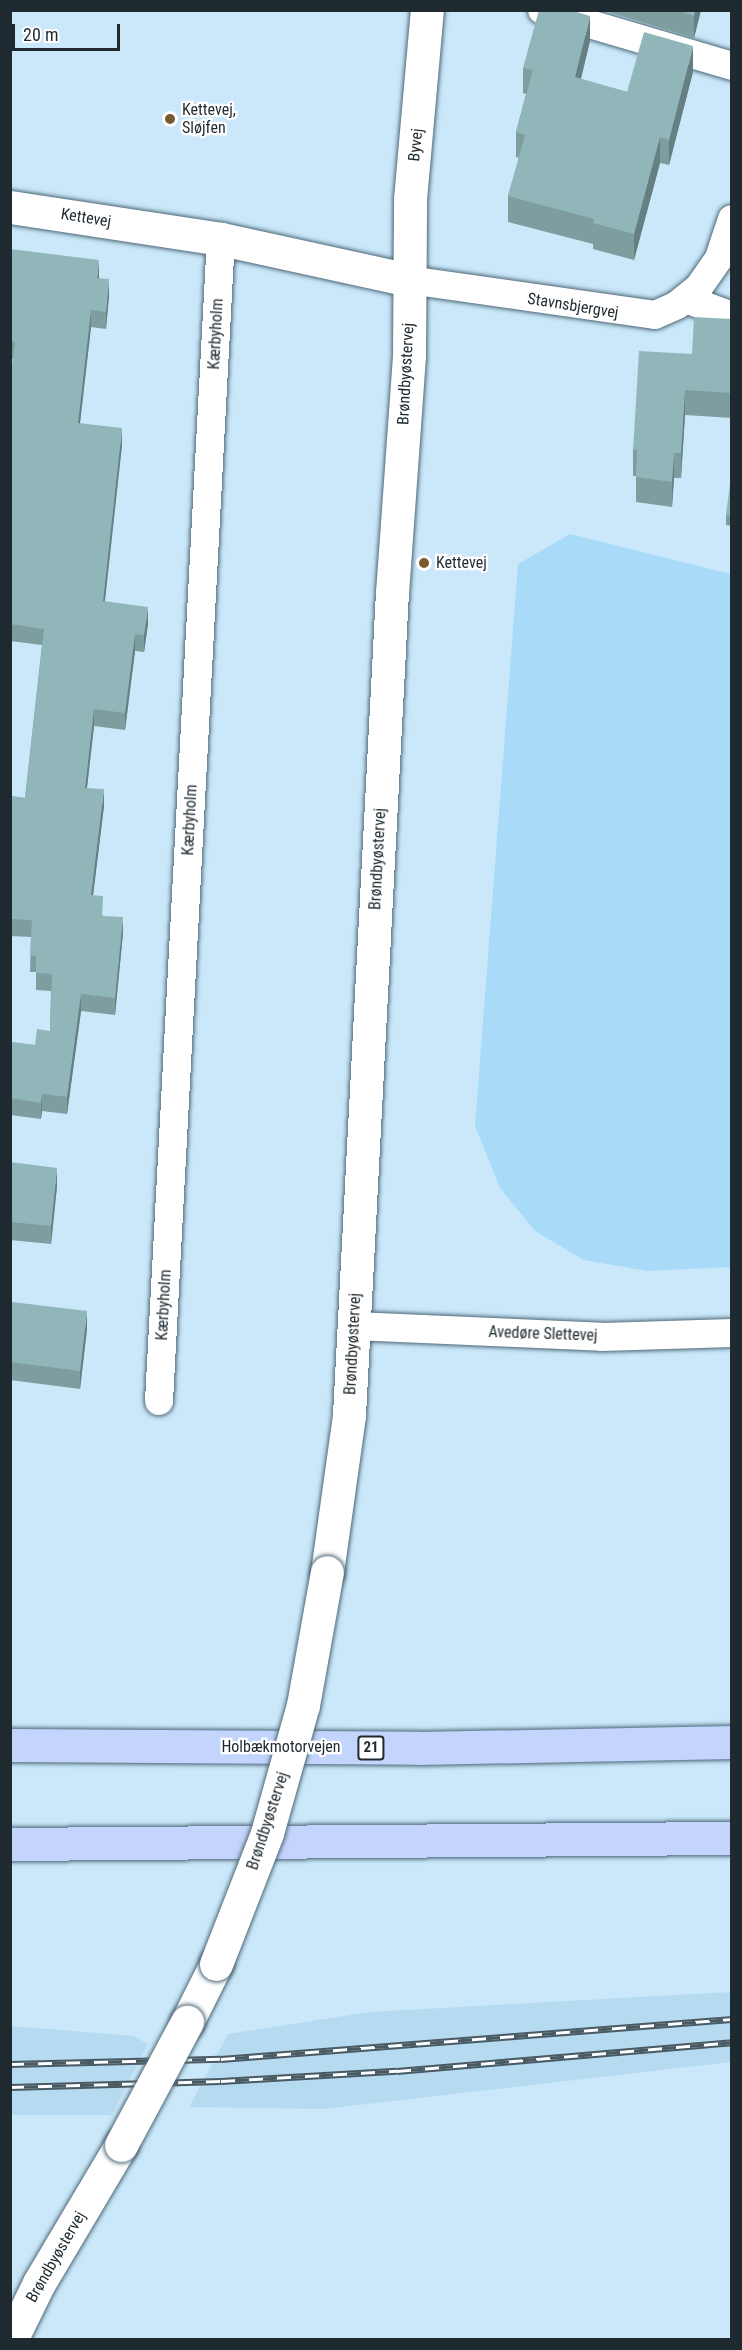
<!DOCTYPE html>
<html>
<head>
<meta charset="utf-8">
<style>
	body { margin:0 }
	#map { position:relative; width:742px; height:2350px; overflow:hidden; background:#cae8fa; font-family:"Roboto Condensed",sans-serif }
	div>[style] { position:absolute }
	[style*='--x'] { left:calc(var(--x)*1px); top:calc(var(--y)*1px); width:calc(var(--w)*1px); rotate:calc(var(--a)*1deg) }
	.built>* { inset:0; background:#b6dbf1 }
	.green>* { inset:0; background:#a9dbf9 }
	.roads { filter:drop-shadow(0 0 2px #4e6878) drop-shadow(0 0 2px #4e6878) }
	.minor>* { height:28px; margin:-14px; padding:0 14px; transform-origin:14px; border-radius:14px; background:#fff }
	.tertiary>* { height:33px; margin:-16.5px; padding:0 16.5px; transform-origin:16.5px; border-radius:16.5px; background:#fff }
	.motorway>* { height:33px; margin:-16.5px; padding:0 16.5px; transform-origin:16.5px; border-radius:16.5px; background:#c3d5fd }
	.rail>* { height:7px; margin-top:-3.5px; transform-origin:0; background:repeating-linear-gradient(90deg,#fff 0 14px,#4a5a63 0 28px); box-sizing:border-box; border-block:2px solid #4a5a63 }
	.bridges { filter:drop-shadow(0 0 2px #4e6878) drop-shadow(0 0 2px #4e6878) }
	.tertiary-bridge>* { height:33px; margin:-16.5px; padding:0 16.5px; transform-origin:16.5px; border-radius:16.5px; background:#fff }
	.wall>* { inset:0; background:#7d9d9f }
	.shaded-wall>* { inset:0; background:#667f82 }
	.building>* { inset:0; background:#91b6b9 }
	.dots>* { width:16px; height:16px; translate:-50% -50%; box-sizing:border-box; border:3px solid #fff; border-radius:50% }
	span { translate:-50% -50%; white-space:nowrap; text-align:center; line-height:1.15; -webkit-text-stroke:4.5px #fff; paint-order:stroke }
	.shield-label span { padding:2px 4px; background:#fff; border:2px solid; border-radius:4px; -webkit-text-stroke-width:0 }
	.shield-label { font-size:15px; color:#1e2930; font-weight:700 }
	.poi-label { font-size:16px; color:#1e2930 }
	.left { translate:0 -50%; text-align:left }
	.street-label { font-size:16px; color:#1e2930 }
	.frame { position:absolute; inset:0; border:12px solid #1e2930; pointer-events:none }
	.scale { position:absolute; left:12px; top:24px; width:108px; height:27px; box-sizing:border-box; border:3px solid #1e2930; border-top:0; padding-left:8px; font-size:18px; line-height:21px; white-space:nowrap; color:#1e2930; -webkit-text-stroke:4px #fff; paint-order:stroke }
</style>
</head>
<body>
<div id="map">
	<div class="built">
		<div style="clip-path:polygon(731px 1992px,731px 2062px,324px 2109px,189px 2107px,228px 2034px,370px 2012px)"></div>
		<div style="clip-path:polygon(11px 2026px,134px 2036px,148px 2044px,112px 2115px,11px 2115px)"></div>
	</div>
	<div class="green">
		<div style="clip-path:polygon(570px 534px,731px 574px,731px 1267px,647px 1271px,584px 1260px,535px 1231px,500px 1188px,475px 1126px,518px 564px)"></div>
	</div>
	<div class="roads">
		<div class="minor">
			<div style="--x:542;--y:10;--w:198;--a:16.4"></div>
			<div style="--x:409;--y:280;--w:248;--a:8.1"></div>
			<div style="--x:655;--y:315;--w:24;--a:-24"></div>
			<div style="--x:677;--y:305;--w:28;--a:-39"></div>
			<div style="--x:699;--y:287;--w:35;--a:-55"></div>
			<div style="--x:719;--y:258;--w:41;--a:-71.6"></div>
			<div style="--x:686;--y:299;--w:49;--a:20.3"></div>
			<div style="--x:354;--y:1326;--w:248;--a:2.5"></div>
			<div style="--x:602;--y:1337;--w:130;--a:-1.8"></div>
			<div style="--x:159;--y:1401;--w:1164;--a:-86.95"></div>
		</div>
		<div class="tertiary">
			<div style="--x:10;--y:207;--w:213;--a:8.6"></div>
			<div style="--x:221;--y:239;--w:192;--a:12.3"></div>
			<div style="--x:327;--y:1572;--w:159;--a:-82"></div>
			<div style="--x:349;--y:1415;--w:823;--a:-87.01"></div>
			<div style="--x:392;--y:593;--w:239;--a:-85.9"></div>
			<div style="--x:409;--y:355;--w:156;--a:-89.6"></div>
			<div style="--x:410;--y:199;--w:190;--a:-84.9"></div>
			<div style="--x:187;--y:2022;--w:65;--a:-63.4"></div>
			<div style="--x:11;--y:2340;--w:64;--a:-63.8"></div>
			<div style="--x:39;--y:2283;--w:161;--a:-59.3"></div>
		</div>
		<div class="motorway">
			<div style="--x:10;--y:1745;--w:409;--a:0.4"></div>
			<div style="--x:419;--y:1748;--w:313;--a:-1.1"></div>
			<div style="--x:10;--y:1844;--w:722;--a:-0.48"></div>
		</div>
	</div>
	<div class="rail">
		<div style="--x:10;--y:2064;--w:211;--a:-1.4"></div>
		<div style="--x:221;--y:2059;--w:513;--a:-4.48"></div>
		<div style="--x:10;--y:2087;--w:211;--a:-1.6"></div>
		<div style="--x:221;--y:2081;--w:176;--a:-3.3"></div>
		<div style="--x:397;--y:2071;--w:336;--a:-4.9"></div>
	</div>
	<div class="bridges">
		<div class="tertiary-bridge">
			<div style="--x:216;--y:1964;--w:141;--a:-68.7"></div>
			<div style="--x:267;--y:1833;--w:133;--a:-74.3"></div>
			<div style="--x:303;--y:1705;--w:135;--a:-79.8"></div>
			<div style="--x:121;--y:2145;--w:140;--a:-61.8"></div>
		</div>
	</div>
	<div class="wall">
		<div style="clip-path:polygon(602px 10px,701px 10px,694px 38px)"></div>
		<div style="clip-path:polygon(590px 41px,581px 79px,627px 92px,693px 72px,669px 165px,660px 163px,634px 260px,593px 249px,593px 244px,508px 222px,508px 196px,519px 158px,516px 157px,516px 132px,526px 94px,523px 93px,523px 68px)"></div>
		<div style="clip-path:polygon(10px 249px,99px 278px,109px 296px,106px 329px,91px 327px,80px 423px,122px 445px,105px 601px,148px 624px,144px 652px,135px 651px,125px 730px,94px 726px,87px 788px,104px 806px,93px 895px,103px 916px,123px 933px,115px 1015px,81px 1011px,67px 1114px,42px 1111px,41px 1119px,10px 1115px,10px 1042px,35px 1045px,50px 1031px,51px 991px,36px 990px,36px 972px,30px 972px,31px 937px,10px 936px,10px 796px,25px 798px,42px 645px,10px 641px,10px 382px,13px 359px,10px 358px)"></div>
		<div style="clip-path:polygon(732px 319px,732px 418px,685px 415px,681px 478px,674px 478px,672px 507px,636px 502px,636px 476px,633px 476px,633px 450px)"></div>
		<div style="clip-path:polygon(732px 484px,732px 526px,726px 525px,726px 515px)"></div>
		<div style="clip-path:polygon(10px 1162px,57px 1186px,51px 1244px,10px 1240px)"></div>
		<div style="clip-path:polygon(10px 1313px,87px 1329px,80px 1389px,10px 1380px)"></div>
	</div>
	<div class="shaded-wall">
		<div style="clip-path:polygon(695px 10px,701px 10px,694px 38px,694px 16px)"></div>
		<div style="clip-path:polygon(590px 16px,590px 41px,575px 102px,575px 77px)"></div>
		<div style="clip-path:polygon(693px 46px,693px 72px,669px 165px,669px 140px)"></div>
		<div style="clip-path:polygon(660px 137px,660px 163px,634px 260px,634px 234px)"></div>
		<div style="clip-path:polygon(99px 260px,99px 277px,97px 295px,97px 278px)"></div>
		<div style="clip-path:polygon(109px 279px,109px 296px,106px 329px,106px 312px)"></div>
		<div style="clip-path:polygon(91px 310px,91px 327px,78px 440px,78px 423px)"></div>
		<div style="clip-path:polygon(685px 390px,685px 415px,681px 478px,681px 453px)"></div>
		<div style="clip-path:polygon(122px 428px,122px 445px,103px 617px,103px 601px)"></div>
		<div style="clip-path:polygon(674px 453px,674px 478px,672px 507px,672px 482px)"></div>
		<div style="clip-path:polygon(148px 607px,148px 624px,144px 652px,144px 635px)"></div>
		<div style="clip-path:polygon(135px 634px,135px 651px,125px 730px,125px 713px)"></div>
		<div style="clip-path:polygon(94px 709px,94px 726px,85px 805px,85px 788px)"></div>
		<div style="clip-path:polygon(104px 789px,104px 806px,91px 912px,91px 895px)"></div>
		<div style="clip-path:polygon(123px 917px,123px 933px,115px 1015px,115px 998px)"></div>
		<div style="clip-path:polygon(81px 994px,81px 1011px,67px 1114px,67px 1097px)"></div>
		<div style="clip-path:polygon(42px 1094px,42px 1111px,41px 1119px,41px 1103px)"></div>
		<div style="clip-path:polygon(57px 1168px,57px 1186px,51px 1244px,51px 1226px)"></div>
		<div style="clip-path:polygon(87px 1311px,87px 1329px,80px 1389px,80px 1371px)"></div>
	</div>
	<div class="building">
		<div style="clip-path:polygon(539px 10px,570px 10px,590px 16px,575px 77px,627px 92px,644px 32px,693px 46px,669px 140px,660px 137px,634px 234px,593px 223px,594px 219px,508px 196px,525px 135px,516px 132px,533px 70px,523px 68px)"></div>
		<div style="clip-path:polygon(676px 10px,695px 10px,694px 16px)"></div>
		<div style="clip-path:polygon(10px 249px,99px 260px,97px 278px,109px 279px,106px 312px,91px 310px,78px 423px,122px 428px,103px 601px,148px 607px,144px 635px,135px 634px,125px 713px,94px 709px,85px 788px,104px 789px,91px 895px,103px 896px,102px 916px,123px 917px,115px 998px,81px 994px,67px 1097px,42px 1094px,41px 1103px,10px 1098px,10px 1042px,35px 1045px,37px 1029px,50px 1031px,52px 974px,36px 973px,36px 956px,30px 955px,32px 920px,10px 919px,10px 796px,25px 798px,44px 629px,10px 624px,10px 382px,15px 342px,10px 342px)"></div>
		<div style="clip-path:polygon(694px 317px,732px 319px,730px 345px,732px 346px,732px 393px,685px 390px,681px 453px,674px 453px,672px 482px,636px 477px,637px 450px,633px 450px,639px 351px,692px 354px)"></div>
		<div style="clip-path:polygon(730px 484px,732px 484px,732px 516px,726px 515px)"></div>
		<div style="clip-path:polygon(10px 1162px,57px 1168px,51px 1226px,10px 1222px)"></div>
		<div style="clip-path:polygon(12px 1302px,87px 1311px,80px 1371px,10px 1362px,10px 1313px)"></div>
	</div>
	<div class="dots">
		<div style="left:170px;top:119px;background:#785a2f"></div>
		<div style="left:424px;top:563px;background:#785a2f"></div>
	</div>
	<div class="shield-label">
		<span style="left:371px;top:1748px">21</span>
	</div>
	<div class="poi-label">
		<span class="left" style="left:182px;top:119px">Kettevej,<br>Sløjfen</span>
		<span class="left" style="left:436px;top:563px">Kettevej</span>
	</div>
	<div class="street-label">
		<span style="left:416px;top:145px;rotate:-84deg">Byvej</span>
		<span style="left:86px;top:218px;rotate:9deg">Kettevej</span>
		<span style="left:573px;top:306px;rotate:9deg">Stavnsbjergvej</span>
		<span style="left:216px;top:334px;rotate:-87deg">Kærbyholm</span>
		<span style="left:406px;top:374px;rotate:-87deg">Brøndbyøstervej</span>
		<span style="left:190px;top:820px;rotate:-87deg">Kærbyholm</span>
		<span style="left:378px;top:859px;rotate:-87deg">Brøndbyøstervej</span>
		<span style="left:164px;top:1305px;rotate:-87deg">Kærbyholm</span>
		<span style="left:543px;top:1334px;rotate:2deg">Avedøre Slettevej</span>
		<span style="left:353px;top:1344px;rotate:-87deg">Brøndbyøstervej</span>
		<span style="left:281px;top:1747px">Holbækmotorvejen</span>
		<span style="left:268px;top:1821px;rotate:-72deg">Brøndbyøstervej</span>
		<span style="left:56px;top:2257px;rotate:-60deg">Brøndbyøstervej</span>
	</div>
	<div class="frame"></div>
	<div class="scale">20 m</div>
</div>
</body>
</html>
